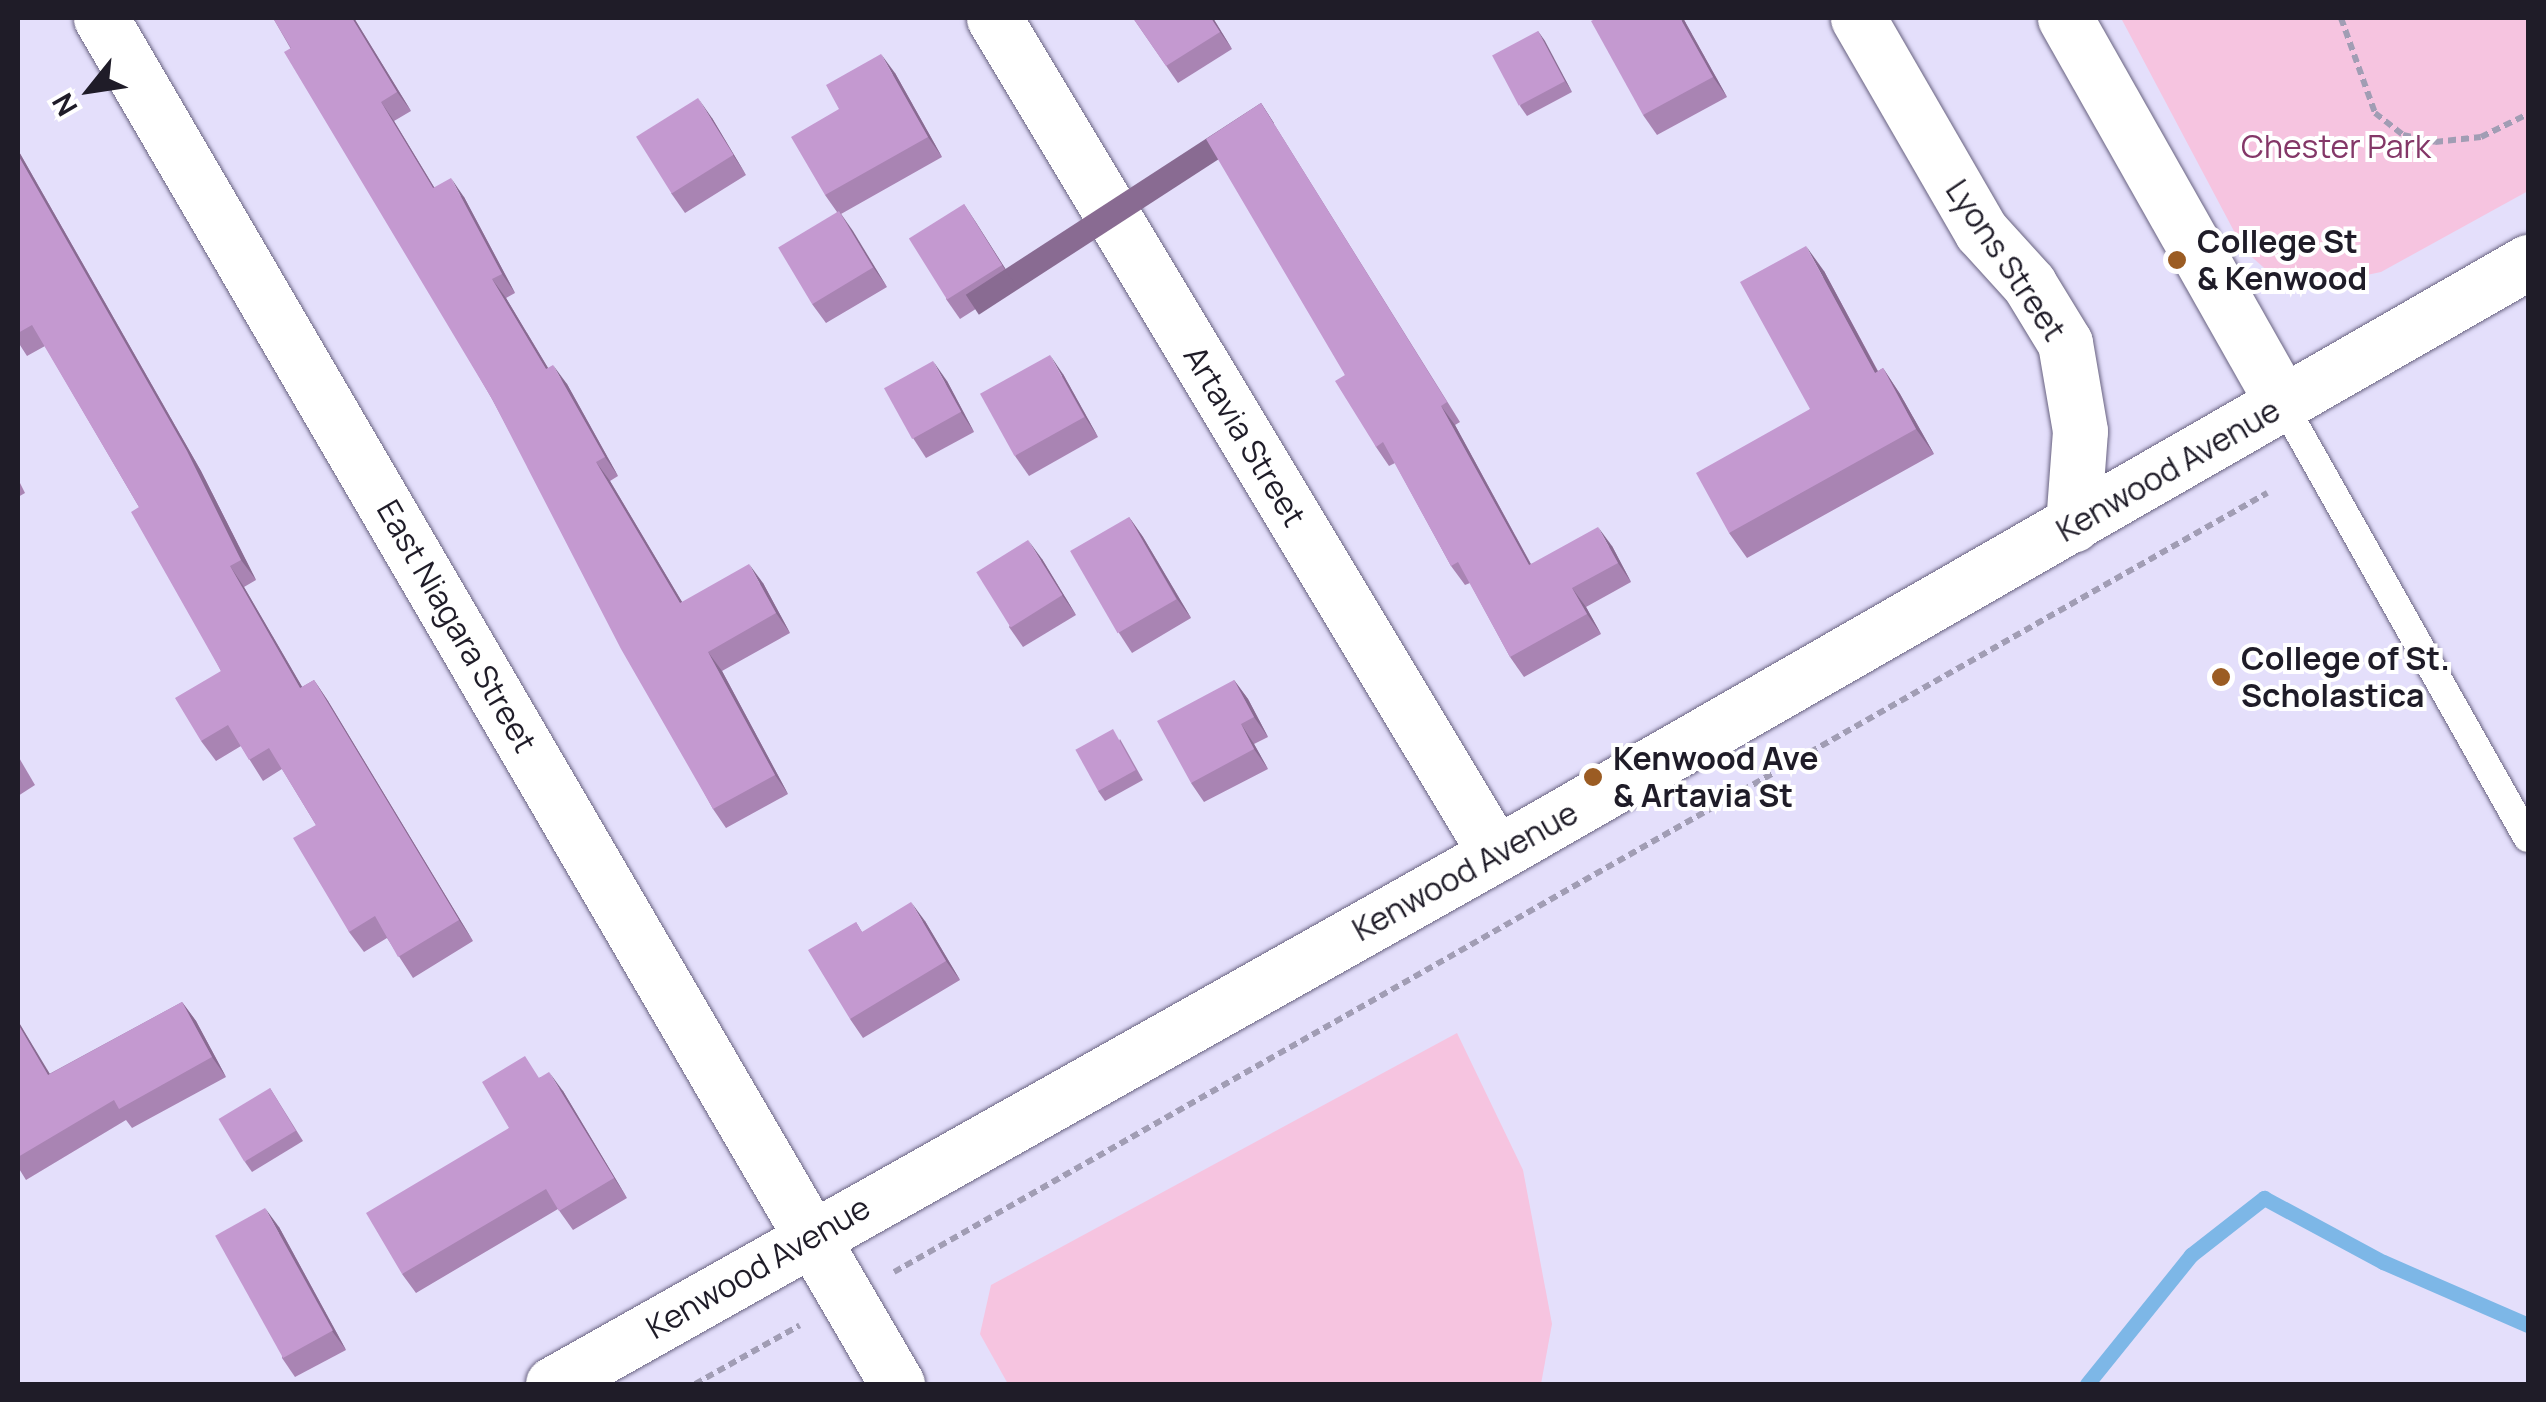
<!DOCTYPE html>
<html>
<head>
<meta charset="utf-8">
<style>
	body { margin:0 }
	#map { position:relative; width:2546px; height:1402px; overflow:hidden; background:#e4dffb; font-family:Manrope,sans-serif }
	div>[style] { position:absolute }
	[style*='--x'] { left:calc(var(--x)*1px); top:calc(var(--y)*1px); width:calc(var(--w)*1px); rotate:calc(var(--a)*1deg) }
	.green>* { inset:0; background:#f6c4e0 }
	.stream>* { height:15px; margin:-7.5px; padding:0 7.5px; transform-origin:7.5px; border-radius:7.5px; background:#7db7e7 }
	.path>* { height:6px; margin-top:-3px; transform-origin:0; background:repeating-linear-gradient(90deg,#a19db4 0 8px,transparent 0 13px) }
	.roads { filter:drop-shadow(0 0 2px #686280) drop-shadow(0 0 2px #686280) }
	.lane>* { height:28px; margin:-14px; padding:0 14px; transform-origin:14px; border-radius:14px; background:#fff }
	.street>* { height:55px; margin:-27.5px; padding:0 27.5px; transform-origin:27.5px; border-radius:27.5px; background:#fff }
	.secondary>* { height:55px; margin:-27.5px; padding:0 27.5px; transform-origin:27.5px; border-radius:27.5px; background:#fff }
	.wall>* { inset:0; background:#a984b3 }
	.shaded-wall>* { inset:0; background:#896b92; transform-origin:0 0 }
	.building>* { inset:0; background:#c499d0; transform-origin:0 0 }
	.dots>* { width:28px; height:28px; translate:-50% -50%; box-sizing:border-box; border:5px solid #fff; border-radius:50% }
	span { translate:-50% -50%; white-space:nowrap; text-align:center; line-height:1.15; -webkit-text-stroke:8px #fff; paint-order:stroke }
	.park-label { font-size:32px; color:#843768 }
	.poi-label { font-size:32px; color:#1f1c28; font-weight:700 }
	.left { translate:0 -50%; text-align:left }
	.street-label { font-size:32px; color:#1f1c28 }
	.frame { position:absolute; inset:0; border:20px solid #1f1c28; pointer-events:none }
	.north { position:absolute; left:40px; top:40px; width:100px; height:100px; -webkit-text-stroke:8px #fff; paint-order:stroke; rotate:240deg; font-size:28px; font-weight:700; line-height:40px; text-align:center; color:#1f1c28 }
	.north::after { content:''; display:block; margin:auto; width:35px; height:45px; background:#1f1c28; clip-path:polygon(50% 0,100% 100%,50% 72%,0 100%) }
</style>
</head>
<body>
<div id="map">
	<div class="green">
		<div style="clip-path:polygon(2121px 18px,2528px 18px,2528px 191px,2381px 272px,2290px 291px,2244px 250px)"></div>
		<div style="clip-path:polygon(1457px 1033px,1523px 1170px,1552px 1324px,1541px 1384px,1008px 1384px,980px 1334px,991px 1285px)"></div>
	</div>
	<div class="stream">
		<div style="--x:2087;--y:1384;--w:166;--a:-51.1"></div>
		<div style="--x:2191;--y:1255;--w:93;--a:-38"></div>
		<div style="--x:2264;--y:1198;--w:135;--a:28.3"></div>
		<div style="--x:2383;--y:1262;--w:158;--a:23.5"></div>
	</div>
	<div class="path">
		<div style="--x:2341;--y:18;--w:101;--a:70.3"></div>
		<div style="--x:2375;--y:113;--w:36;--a:38"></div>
		<div style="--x:2403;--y:135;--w:33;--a:12"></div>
		<div style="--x:2435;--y:142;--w:46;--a:-6.2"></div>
		<div style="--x:2481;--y:137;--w:52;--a:-26.1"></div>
		<div style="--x:894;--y:1272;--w:1579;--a:-29.57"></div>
		<div style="--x:695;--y:1384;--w:120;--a:-29.3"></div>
	</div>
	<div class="roads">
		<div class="lane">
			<div style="--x:2283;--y:404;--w:498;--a:60.6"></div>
		</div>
		<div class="street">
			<div style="--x:101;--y:18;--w:1581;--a:59.77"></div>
			<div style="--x:994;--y:18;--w:975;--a:59.02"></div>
			<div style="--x:1858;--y:18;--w:246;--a:60"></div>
			<div style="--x:1981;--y:231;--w:72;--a:47.8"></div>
			<div style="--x:2029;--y:284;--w:69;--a:58.6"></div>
			<div style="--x:2065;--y:343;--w:89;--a:80.3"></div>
			<div style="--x:2080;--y:431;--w:94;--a:94.3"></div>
		</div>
		<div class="secondary">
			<div style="--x:2065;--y:18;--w:443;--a:60.5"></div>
			<div style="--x:553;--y:1384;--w:1082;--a:-29.34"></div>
			<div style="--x:1496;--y:854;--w:1190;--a:-29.84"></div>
		</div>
	</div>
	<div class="wall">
		<div style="clip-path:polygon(273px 18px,354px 18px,411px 111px,394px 121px,434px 187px,464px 197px,515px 293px,506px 298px,548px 368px,567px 384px,618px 476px,610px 481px,682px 602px,763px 583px,790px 633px,722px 671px,788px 794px,726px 828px,713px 809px,492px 399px)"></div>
		<div style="clip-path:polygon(1133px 18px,1213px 18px,1232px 49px,1178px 83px)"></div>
		<div style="clip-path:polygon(1683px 18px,1727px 97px,1657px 135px,1643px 115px)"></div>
		<div style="clip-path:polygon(1538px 31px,1572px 92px,1527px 116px,1520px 106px)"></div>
		<div style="clip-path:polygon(895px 73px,942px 157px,841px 214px,887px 287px,826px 323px,812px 304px,837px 212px,825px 195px,839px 109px)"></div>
		<div style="clip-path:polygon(1261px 103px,1460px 422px,1455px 425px,1531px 564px,1612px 546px,1631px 582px,1586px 607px,1601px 634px,1524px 677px,1510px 657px,1470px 583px,1465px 585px,1451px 566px,1395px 463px,1389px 466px,1376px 447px,1345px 375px)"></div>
		<div style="clip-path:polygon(712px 118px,746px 175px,685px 213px,671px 193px)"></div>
		<div style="clip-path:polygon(18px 150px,201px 471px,256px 580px,244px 587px,302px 687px,314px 680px,328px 701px,473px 941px,413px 978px,387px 938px,364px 952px,349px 932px,316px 825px,282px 769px,263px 781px,241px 746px,216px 761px,201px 741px,221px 671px,139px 507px,45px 346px,27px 356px,18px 342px)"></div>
		<div style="clip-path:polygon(964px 204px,1015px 284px,960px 319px,946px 299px)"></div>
		<div style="clip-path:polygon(1824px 271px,1878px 371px,1883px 368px,1900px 394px,1934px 454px,1747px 558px,1729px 533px,1810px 409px)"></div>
		<div style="clip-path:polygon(1063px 374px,1098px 437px,1029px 476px,1015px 456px)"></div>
		<div style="clip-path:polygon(947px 381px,974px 432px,926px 458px,913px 438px)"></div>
		<div style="clip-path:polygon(18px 479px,25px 493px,18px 497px)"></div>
		<div style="clip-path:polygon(1129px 517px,1143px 537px,1191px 618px,1132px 653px,1119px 633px)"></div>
		<div style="clip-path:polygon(1042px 559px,1076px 615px,1023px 647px,1009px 627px)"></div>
		<div style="clip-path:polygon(1234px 680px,1248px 699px,1268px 737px,1254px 744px,1268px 769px,1204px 802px,1191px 783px)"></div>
		<div style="clip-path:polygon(1120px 739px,1143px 780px,1105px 801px,1098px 791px)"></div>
		<div style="clip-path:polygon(18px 756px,35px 785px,18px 796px)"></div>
		<div style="clip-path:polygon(925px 921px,960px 980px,863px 1038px,850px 1019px,856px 922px,862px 932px)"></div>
		<div style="clip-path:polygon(182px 1002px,196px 1021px,226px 1077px,132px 1128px,126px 1120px,26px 1180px,18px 1167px,18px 1021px,49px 1074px)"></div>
		<div style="clip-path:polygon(540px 1077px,563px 1091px,627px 1198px,573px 1230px,558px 1209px,416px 1293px,402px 1274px,509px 1128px)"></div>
		<div style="clip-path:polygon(270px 1088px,303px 1141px,252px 1172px,245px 1162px)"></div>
		<div style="clip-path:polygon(279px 1227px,346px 1350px,295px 1377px,282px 1358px)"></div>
	</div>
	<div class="shaded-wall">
		<div style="clip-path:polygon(352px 18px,354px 18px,411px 111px,397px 92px)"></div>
		<div style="clip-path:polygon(1211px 18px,1213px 18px,1232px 49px,1220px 32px)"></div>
		<div style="clip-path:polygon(1680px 18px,1683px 18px,1727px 97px,1713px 77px)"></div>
		<div style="clip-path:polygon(1538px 31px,1545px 41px,1572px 92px,1565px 81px)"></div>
		<div style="clip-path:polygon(881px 54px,895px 73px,942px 157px,928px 137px)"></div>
		<div style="clip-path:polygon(698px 98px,712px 118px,746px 175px,733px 155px)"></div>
		<div style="clip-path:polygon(381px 102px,394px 121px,446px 207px,433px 188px)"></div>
		<div style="left:1261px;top:103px;width:24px;height:352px;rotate:57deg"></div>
		<div style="clip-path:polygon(18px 150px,201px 471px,256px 580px,241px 560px,18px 155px)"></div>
		<div style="clip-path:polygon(451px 178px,464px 197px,515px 293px,502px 274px)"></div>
		<div style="clip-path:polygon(964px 204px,977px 224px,1015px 284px,1002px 265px)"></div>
		<div style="clip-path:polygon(839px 211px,853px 231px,887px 287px,873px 267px)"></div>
		<div style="clip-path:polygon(1806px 246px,1824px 271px,1892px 398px,1875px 373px)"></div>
		<div style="clip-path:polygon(492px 279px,506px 298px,560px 388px,546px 369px)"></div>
		<div style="clip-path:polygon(1050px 355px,1063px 374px,1098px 437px,1085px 417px)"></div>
		<div style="clip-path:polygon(933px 361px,947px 381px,974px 432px,961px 412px)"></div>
		<div style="clip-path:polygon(553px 365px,567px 384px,618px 476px,605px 457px)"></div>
		<div style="clip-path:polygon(1883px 368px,1900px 394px,1934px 454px,1916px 429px)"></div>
		<div style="clip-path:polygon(1441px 406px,1455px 425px,1542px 585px,1529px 565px)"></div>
		<div style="clip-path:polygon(596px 462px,610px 481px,694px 622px,680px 603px)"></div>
		<div style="clip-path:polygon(1129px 517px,1143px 537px,1191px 618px,1177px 599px)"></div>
		<div style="clip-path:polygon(1598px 527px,1612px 546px,1631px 582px,1618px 563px)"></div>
		<div style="clip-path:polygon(1028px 540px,1042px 559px,1076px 615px,1062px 595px)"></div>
		<div style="clip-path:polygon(749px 564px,763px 583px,790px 633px,776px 613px)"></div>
		<div style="clip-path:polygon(230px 566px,244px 587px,315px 709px,300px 688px)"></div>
		<div style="clip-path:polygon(1572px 588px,1586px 607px,1601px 634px,1587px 614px)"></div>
		<div style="clip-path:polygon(708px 652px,722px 671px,788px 794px,775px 775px)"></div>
		<div style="clip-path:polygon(314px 680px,328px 701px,473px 941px,459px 920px)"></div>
		<div style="clip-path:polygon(1234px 680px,1248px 699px,1268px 737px,1254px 717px)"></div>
		<div style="clip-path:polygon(1241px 724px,1254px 744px,1268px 769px,1254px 749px)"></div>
		<div style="clip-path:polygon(911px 902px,925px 921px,960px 980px,946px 961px)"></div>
		<div style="clip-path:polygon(182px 1002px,196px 1021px,226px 1077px,212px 1057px)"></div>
		<div style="clip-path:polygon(18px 1021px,62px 1094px,48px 1075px,18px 1024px)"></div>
		<div style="clip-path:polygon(549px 1072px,563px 1091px,627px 1198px,614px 1178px)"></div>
		<div style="clip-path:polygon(265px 1208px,279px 1227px,346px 1350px,332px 1331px)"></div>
	</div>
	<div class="building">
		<div style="clip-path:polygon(273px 18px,352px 18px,397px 92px,381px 102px,433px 188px,451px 178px,502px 274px,492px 279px,546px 369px,553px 365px,605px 457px,596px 462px,680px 603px,749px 564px,776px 613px,708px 652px,775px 775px,713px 809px,621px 649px,492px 399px,284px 52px,291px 48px)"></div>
		<div style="clip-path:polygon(1133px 18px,1211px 18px,1220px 32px,1166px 66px)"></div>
		<div style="clip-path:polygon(1597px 18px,1680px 18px,1713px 77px,1643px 115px,1591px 21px)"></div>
		<div style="left:1538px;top:31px;width:57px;height:52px;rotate:62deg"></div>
		<div style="clip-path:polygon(881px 54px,928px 137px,825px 195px,791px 137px,839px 109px,826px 85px)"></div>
		<div style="left:698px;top:98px;width:67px;height:73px;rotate:58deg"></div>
		<div style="clip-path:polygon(1261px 103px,1447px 402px,1441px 406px,1529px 565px,1598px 527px,1618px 563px,1572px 588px,1587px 614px,1510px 657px,1458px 562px,1451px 566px,1383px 442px,1376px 447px,1335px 381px,1345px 375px,1206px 139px)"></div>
		<div style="clip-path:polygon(18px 155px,187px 451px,241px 560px,230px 566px,300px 688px,314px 680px,459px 920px,398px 957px,375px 916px,349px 932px,293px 838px,316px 825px,269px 748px,249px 760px,228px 725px,201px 741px,175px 698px,221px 671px,131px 512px,139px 507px,32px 325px,18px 333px)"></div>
		<div style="left:964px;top:204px;width:72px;height:65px;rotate:58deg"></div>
		<div style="left:839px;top:211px;width:66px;height:71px;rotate:59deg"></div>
		<div style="clip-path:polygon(1806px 246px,1875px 373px,1883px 368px,1916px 429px,1729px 533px,1696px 473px,1810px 409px,1740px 282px)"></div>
		<div style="left:1050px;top:355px;width:71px;height:80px;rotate:61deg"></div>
		<div style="left:933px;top:361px;width:58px;height:56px;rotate:61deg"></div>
		<div style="left:1129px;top:517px;width:95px;height:68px;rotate:60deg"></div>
		<div style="left:1028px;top:540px;width:65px;height:61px;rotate:58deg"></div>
		<div style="clip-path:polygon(1234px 680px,1254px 717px,1241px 724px,1254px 749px,1191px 783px,1157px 721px)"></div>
		<div style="left:1113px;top:729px;width:47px;height:43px;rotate:61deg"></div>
		<div style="clip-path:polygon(911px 902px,946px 961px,850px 1019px,808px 950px,856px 922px,862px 932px)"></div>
		<div style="clip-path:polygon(182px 1002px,212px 1057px,119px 1109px,114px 1100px,18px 1157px,18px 1024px,48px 1075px)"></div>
		<div style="clip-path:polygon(525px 1056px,539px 1078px,549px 1072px,614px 1178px,559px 1211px,546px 1189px,402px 1274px,366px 1213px,509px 1128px,482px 1082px)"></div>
		<div style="left:270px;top:1088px;width:50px;height:60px;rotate:59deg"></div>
		<div style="left:265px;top:1208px;width:140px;height:57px;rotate:61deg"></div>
	</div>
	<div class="dots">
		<div style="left:2177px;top:260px;background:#9b5c23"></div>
		<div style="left:2221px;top:677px;background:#9b5c23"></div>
		<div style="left:1593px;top:777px;background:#9b5c23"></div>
	</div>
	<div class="park-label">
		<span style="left:2336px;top:146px">Chester Park</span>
	</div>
	<div class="poi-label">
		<span class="left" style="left:2197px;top:260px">College St<br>&amp; Kenwood</span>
		<span class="left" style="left:2241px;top:677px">College of St.<br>Scholastica</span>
		<span class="left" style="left:1613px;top:777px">Kenwood Ave<br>&amp; Artavia St</span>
	</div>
	<div class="street-label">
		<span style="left:2006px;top:260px;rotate:56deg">Lyons Street</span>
		<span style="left:1245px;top:436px;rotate:59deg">Artavia Street</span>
		<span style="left:2168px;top:470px;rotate:-30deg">Kenwood Avenue</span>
		<span style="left:457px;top:626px;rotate:60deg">East Niagara Street</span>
		<span style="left:1465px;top:871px;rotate:-29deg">Kenwood Avenue</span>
		<span style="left:758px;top:1267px;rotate:-30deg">Kenwood Avenue</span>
	</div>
	<div class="frame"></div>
	<div class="north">N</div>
</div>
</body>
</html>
